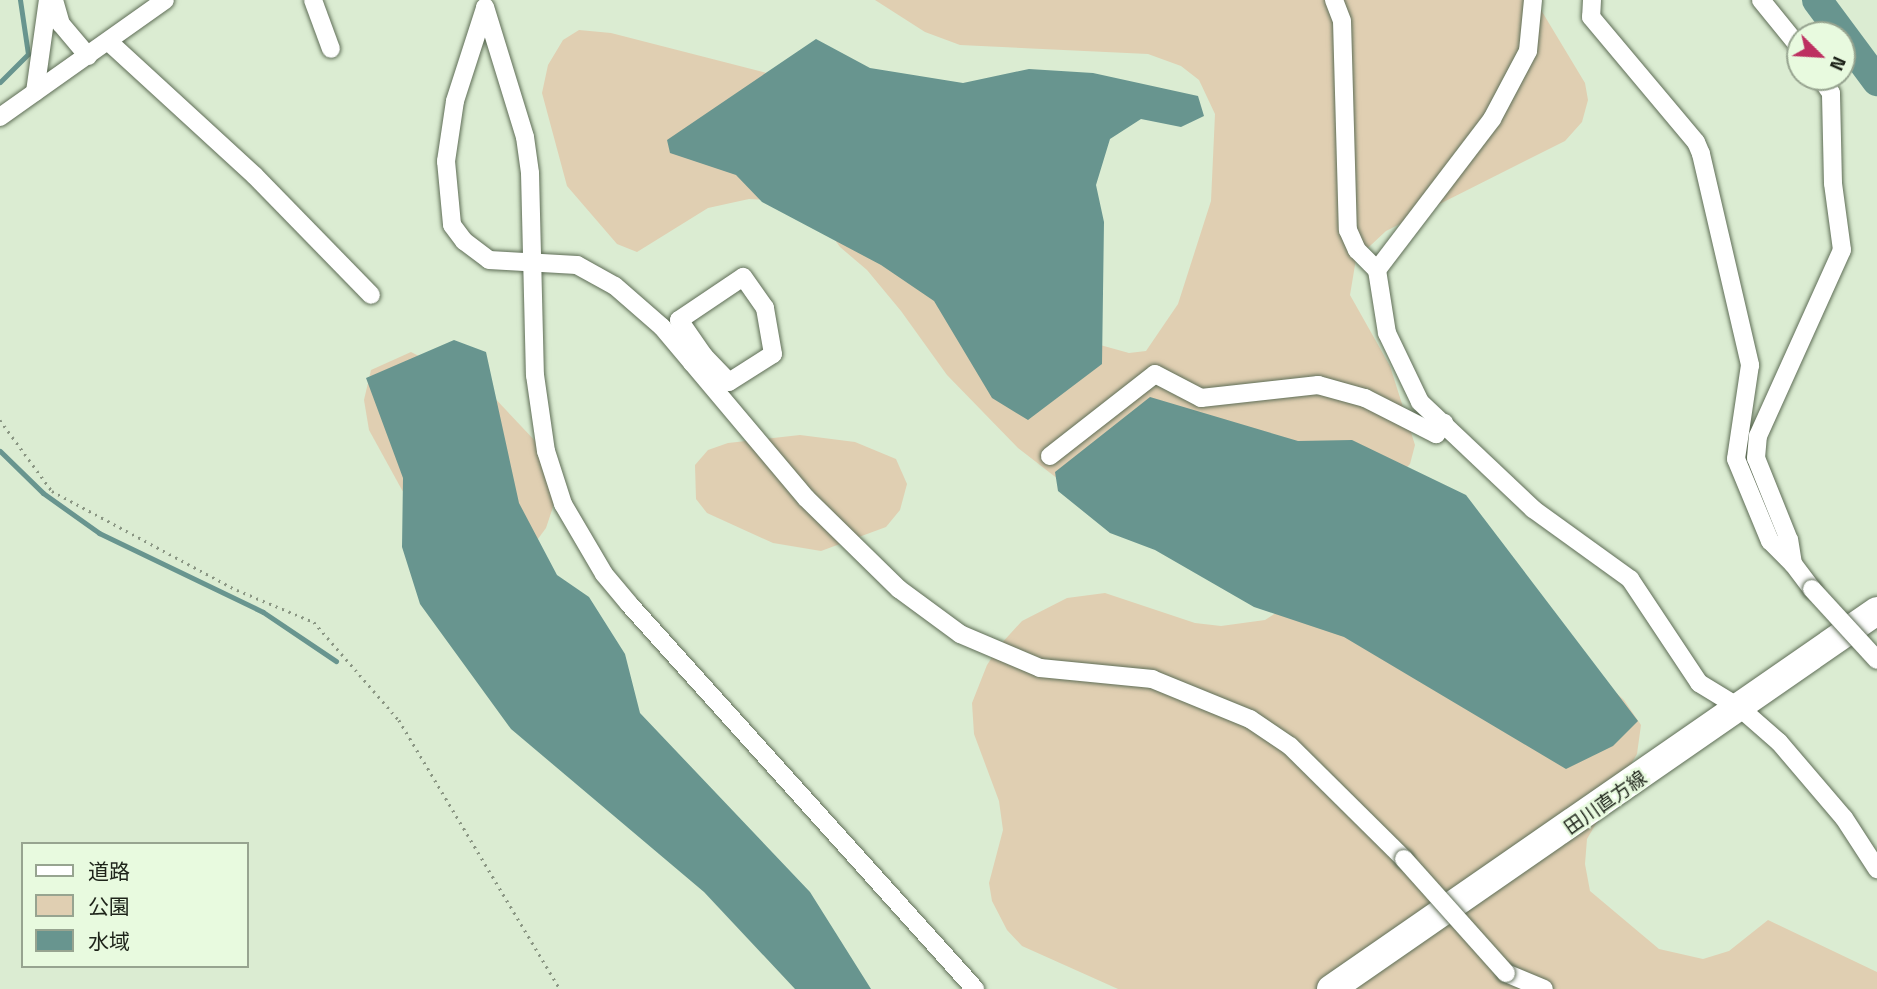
<!DOCTYPE html>
<html>
<head>
<meta charset="utf-8">
<style>
	body { margin:0 }
	#map { position:relative; width:1877px; height:989px; overflow:hidden; background:#dbecd2; font-family:"Titillium Web","Noto Sans JP",sans-serif }
	div>[style] { position:absolute }
	[style*='--x'] { left:calc(var(--x)*1px); top:calc(var(--y)*1px); width:calc(var(--w)*1px); rotate:calc(var(--a)*1deg) }
	.green>* { inset:0; background:#e0cfb2 }
	.water>* { inset:0; background:#68958f }
	.stream>* { height:5px; margin:-2.5px; padding:0 2.5px; transform-origin:2.5px; border-radius:2.5px; background:#68958f }
	.river>* { height:30px; margin:-15px; padding:0 15px; transform-origin:15px; border-radius:15px; background:#68958f }
	.path>* { height:2.5px; margin-top:-1.25px; transform-origin:0; background:repeating-linear-gradient(90deg,#8a9683 0 2px,transparent 0 7px) }
	.roads { filter:drop-shadow(0 0 2px #5e6d56) drop-shadow(0 0 2px #5e6d56) }
	.minor>* { height:18px; margin:-9px; padding:0 9px; transform-origin:9px; border-radius:9px; background:#fff }
	.primary>* { height:28px; margin:-14px; padding:0 14px; transform-origin:14px; border-radius:14px; background:#fff }
	.bridges { filter:drop-shadow(0 0 2px #5e6d56) drop-shadow(0 0 2px #5e6d56) }
	.minor-bridge>* { height:18px; margin:-9px; padding:0 9px; transform-origin:9px; border-radius:9px; background:#fff }
	span { translate:-50% -50%; white-space:nowrap; text-align:center; line-height:1.15; -webkit-text-stroke:5px #e8fadf; paint-order:stroke }
	.street-label { font-size:19px; color:#1e241a }
	.legend { position:absolute; left:21px; top:842px; width:228px; height:126px; box-sizing:border-box; background:#e8fadf; border:2px solid #97a490; margin:0; padding:9px 12px; list-style:none; font-size:21px; color:#1e241a }
	.legend li { display:flex; align-items:center; gap:14px; height:35px }
	.legend b { width:35px; border:2px solid #97a490 }
	.north { position:absolute; left:1786px; top:21px; width:70px; height:70px; box-sizing:border-box; background:#e8fadf; border:2px solid #97a490; border-radius:50%; rotate:114deg; font-size:19px; font-weight:700; line-height:28px; text-align:center; color:#1e241a }
	.north::after { content:''; display:block; margin:auto; width:24px; height:32px; background:#bd3061; clip-path:polygon(50% 0,100% 100%,50% 72%,0 100%) }
</style>
</head>
<body>
<div id="map">
	<div class="green">
		<div style="clip-path:polygon(875px 0,1535px 0,1585px 83px,1588px 100px,1582px 122px,1565px 141px,1386px 231px,1356px 259px,1350px 295px,1390px 366px,1415px 445px,1410px 464px,1390px 485px,1058px 479px,1018px 448px,947px 375px,901px 311px,867px 270px,840px 247px,822px 222px,787px 201px,749px 199px,708px 208px,637px 252px,617px 244px,567px 186px,542px 93px,548px 65px,563px 40px,579px 30px,611px 33px,802px 82px,1093px 343px,1129px 353px,1146px 351px,1178px 304px,1211px 201px,1215px 114px,1199px 80px,1181px 66px,1148px 54px,960px 45px,925px 32px)"></div>
		<div style="clip-path:polygon(411px 352px,489px 392px,538px 444px,555px 485px,553px 507px,546px 528px,521px 562px,440px 539px,402px 490px,369px 430px,364px 400px,371px 370px)"></div>
		<div style="clip-path:polygon(800px 435px,855px 442px,896px 459px,907px 484px,900px 510px,886px 527px,821px 551px,773px 543px,707px 513px,696px 499px,695px 465px,708px 450px,728px 443px)"></div>
		<div style="clip-path:polygon(1324px 582px,1549px 632px,1624px 700px,1641px 725px,1637px 754px,1587px 839px,1585px 864px,1590px 891px,1659px 949px,1703px 959px,1729px 951px,1768px 920px,1877px 972px,1877px 989px,1118px 989px,1022px 946px,1007px 930px,992px 901px,989px 883px,1003px 830px,999px 801px,974px 734px,972px 703px,987px 665px,1000px 645px,1022px 621px,1067px 598px,1105px 593px,1195px 623px,1221px 626px,1265px 620px)"></div>
	</div>
	<div class="water">
		<div style="clip-path:polygon(816px 39px,870px 68px,963px 83px,1029px 69px,1093px 73px,1198px 96px,1204px 116px,1181px 127px,1141px 119px,1110px 139px,1096px 185px,1104px 222px,1102px 364px,1028px 420px,992px 398px,934px 301px,881px 265px,762px 202px,736px 175px,670px 153px,667px 140px)"></div>
		<div style="clip-path:polygon(454px 340px,486px 352px,519px 503px,557px 575px,589px 597px,625px 654px,640px 713px,810px 892px,871px 989px,795px 989px,704px 892px,511px 729px,420px 604px,402px 547px,403px 478px,366px 378px)"></div>
		<div style="clip-path:polygon(1150px 397px,1298px 441px,1352px 440px,1466px 495px,1638px 721px,1613px 746px,1566px 769px,1344px 637px,1254px 607px,1155px 550px,1110px 533px,1058px 491px,1055px 472px)"></div>
	</div>
	<div class="stream">
		<div style="--x:0;--y:82;--w:40;--a:-45"></div>
		<div style="--x:28;--y:54;--w:55;--a:-98.4"></div>
		<div style="--x:0;--y:451;--w:60;--a:44.3"></div>
		<div style="--x:43;--y:493;--w:69;--a:35.5"></div>
		<div style="--x:99;--y:533;--w:182;--a:25.7"></div>
		<div style="--x:263;--y:612;--w:88;--a:33.9"></div>
	</div>
	<div class="river">
		<div style="--x:1817;--y:0;--w:101;--a:53.5"></div>
	</div>
	<div class="path">
		<div style="--x:0;--y:420;--w:88;--a:53.8"></div>
		<div style="--x:52;--y:491;--w:210;--a:28.2"></div>
		<div style="--x:237;--y:590;--w:83;--a:22.6"></div>
		<div style="--x:314;--y:622;--w:130;--a:49.1"></div>
		<div style="--x:399;--y:720;--w:313;--a:59.1"></div>
	</div>
	<div class="roads">
		<div class="minor">
			<div style="--x:54;--y:0;--w:25;--a:74"></div>
			<div style="--x:61;--y:24;--w:42;--a:49.8"></div>
			<div style="--x:313;--y:0;--w:52;--a:69.8"></div>
			<div style="--x:1334;--y:0;--w:22;--a:69"></div>
			<div style="--x:1342;--y:21;--w:209;--a:88.4"></div>
			<div style="--x:1348;--y:230;--w:22;--a:66"></div>
			<div style="--x:1357;--y:250;--w:28;--a:45"></div>
			<div style="--x:1377;--y:270;--w:64;--a:81"></div>
			<div style="--x:1387;--y:333;--w:76;--a:64.4"></div>
			<div style="--x:1420;--y:402;--w:156;--a:43.4"></div>
			<div style="--x:1533;--y:509;--w:120;--a:35.8"></div>
			<div style="--x:1630;--y:579;--w:125;--a:56.4"></div>
			<div style="--x:1699;--y:683;--w:48;--a:31.4"></div>
			<div style="--x:1740;--y:708;--w:52;--a:41.1"></div>
			<div style="--x:1779;--y:742;--w:100;--a:49.5"></div>
			<div style="--x:1844;--y:818;--w:61;--a:57.1"></div>
			<div style="--x:1592;--y:0;--w:17;--a:93"></div>
			<div style="--x:1591;--y:17;--w:163;--a:50"></div>
			<div style="--x:1696;--y:142;--w:13;--a:67"></div>
			<div style="--x:1701;--y:154;--w:217;--a:76.9"></div>
			<div style="--x:1750;--y:365;--w:95;--a:98.5"></div>
			<div style="--x:1736;--y:459;--w:89;--a:67.5"></div>
			<div style="--x:1770;--y:541;--w:33;--a:45"></div>
			<div style="--x:1761;--y:0;--w:62;--a:50.9"></div>
			<div style="--x:485;--y:7;--w:136;--a:72.9"></div>
			<div style="--x:525;--y:137;--w:36;--a:82"></div>
			<div style="--x:530;--y:173;--w:202;--a:88.6"></div>
			<div style="--x:535;--y:375;--w:77;--a:81.8"></div>
			<div style="--x:546;--y:451;--w:56;--a:72.2"></div>
			<div style="--x:563;--y:504;--w:81;--a:59.6"></div>
			<div style="--x:604;--y:574;--w:39;--a:50"></div>
			<div style="--x:629;--y:604;--w:518;--a:48.05"></div>
			<div style="--x:485;--y:8;--w:98;--a:107.9"></div>
			<div style="--x:455;--y:101;--w:61;--a:98.5"></div>
			<div style="--x:446;--y:161;--w:64;--a:84.6"></div>
			<div style="--x:452;--y:225;--w:20;--a:53"></div>
			<div style="--x:464;--y:241;--w:31;--a:37"></div>
			<div style="--x:489;--y:260;--w:88;--a:3.3"></div>
			<div style="--x:577;--y:265;--w:43;--a:28.9"></div>
			<div style="--x:615;--y:286;--w:62;--a:41.1"></div>
			<div style="--x:662;--y:327;--w:224;--a:49.9"></div>
			<div style="--x:806;--y:498;--w:130;--a:44.4"></div>
			<div style="--x:899;--y:589;--w:76;--a:36.4"></div>
			<div style="--x:960;--y:634;--w:87;--a:23"></div>
			<div style="--x:1040;--y:668;--w:113;--a:5.6"></div>
			<div style="--x:1152;--y:679;--w:106;--a:22.2"></div>
			<div style="--x:1250;--y:719;--w:48;--a:34"></div>
			<div style="--x:1290;--y:746;--w:161;--a:44.7"></div>
			<div style="--x:109;--y:42;--w:198;--a:42.5"></div>
			<div style="--x:255;--y:176;--w:166;--a:45.7"></div>
			<div style="--x:35;--y:92;--w:93;--a:-82"></div>
			<div style="--x:0;--y:117;--w:202;--a:-35.3"></div>
			<div style="--x:1377;--y:270;--w:190;--a:-52.7"></div>
			<div style="--x:1492;--y:119;--w:77;--a:-62.1"></div>
			<div style="--x:1528;--y:51;--w:51;--a:-84.4"></div>
			<div style="--x:692;--y:363;--w:14;--a:-30"></div>
			<div style="--x:704;--y:356;--w:36;--a:46"></div>
			<div style="--x:729;--y:382;--w:52;--a:-32.5"></div>
			<div style="--x:773;--y:354;--w:47;--a:-99.9"></div>
			<div style="--x:765;--y:308;--w:38;--a:-125"></div>
			<div style="--x:743;--y:277;--w:77;--a:146.1"></div>
			<div style="--x:679;--y:320;--w:44;--a:55.2"></div>
			<div style="--x:1050;--y:456;--w:133;--a:-38"></div>
			<div style="--x:1155;--y:374;--w:52;--a:27.6"></div>
			<div style="--x:1201;--y:398;--w:118;--a:-6.3"></div>
			<div style="--x:1318;--y:385;--w:49;--a:15.5"></div>
			<div style="--x:1365;--y:398;--w:80;--a:26.9"></div>
			<div style="--x:1436;--y:434;--w:14;--a:-54"></div>
			<div style="--x:1812;--y:589;--w:31;--a:-127"></div>
			<div style="--x:1793;--y:564;--w:24;--a:-99"></div>
			<div style="--x:1789;--y:540;--w:88;--a:-111.9"></div>
			<div style="--x:1756;--y:458;--w:22;--a:-85"></div>
			<div style="--x:1758;--y:436;--w:204;--a:-65.7"></div>
			<div style="--x:1842;--y:250;--w:68;--a:-97.7"></div>
			<div style="--x:1833;--y:183;--w:90;--a:-91.3"></div>
			<div style="--x:1831;--y:93;--w:19;--a:-125"></div>
			<div style="--x:1506;--y:973;--w:41;--a:22.8"></div>
		</div>
		<div class="primary">
			<div style="--x:1331;--y:989;--w:664;--a:-34.7"></div>
		</div>
	</div>
	<div class="bridges">
		<div class="minor-bridge">
			<div style="--x:1812;--y:589;--w:96;--a:47.5"></div>
			<div style="--x:1404;--y:859;--w:153;--a:48.2"></div>
		</div>
	</div>
	<div class="street-label">
		<span style="left:1605px;top:802px;rotate:-35deg">田川直方線</span>
	</div>
	<ul class="legend">
	<li><b style="height:9px;background:#fff"></b>道路</li>
	<li><b style="height:19px;background:#e0cfb2"></b>公園</li>
	<li><b style="height:19px;background:#68958f"></b>水域</li>
	</ul>
	<div class="north">N</div>
</div>
</body>
</html>
